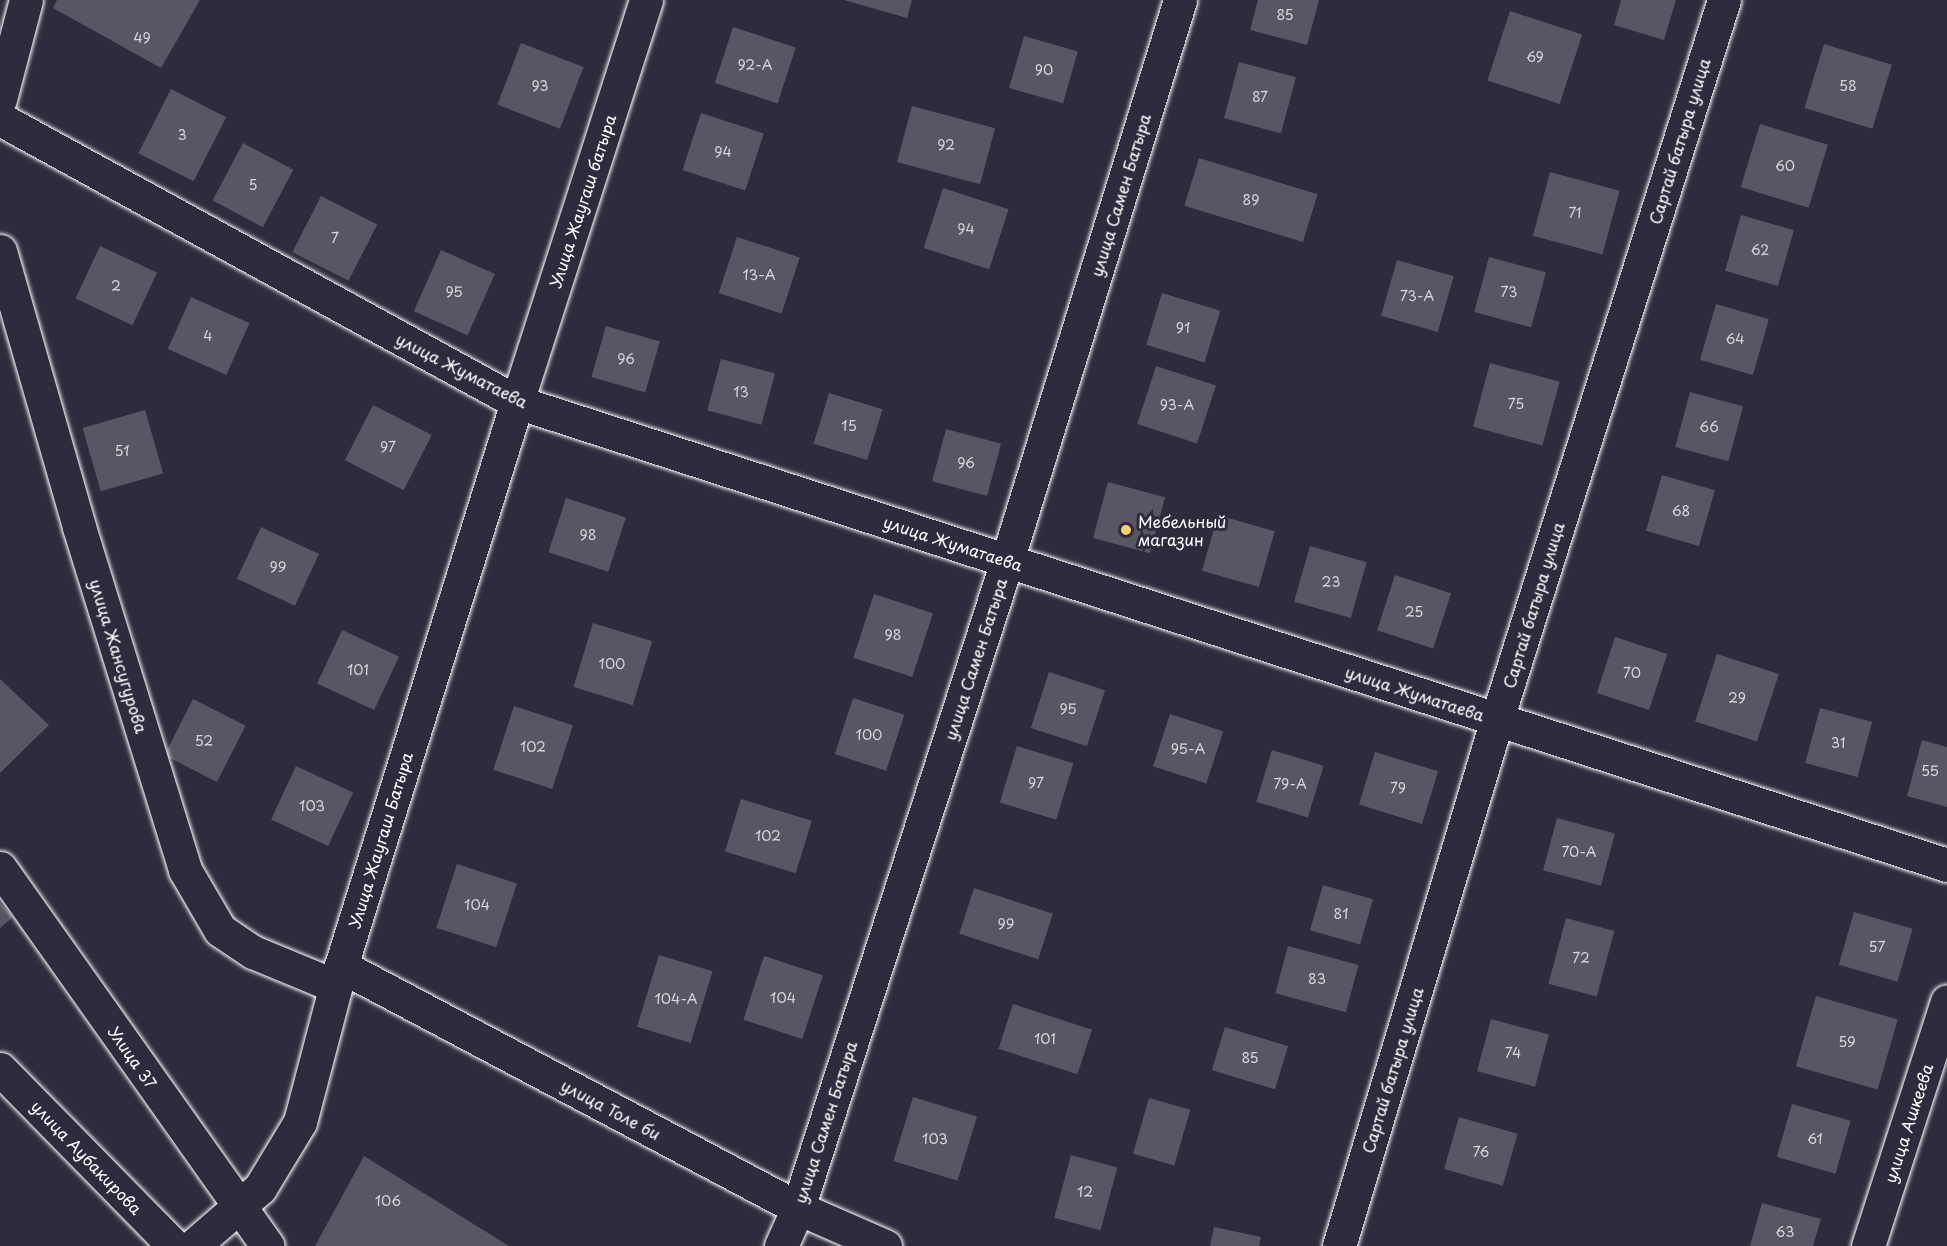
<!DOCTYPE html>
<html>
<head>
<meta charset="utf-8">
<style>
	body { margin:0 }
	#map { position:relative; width:1947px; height:1246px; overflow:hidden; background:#2f2a3d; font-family:"Playpen Sans",sans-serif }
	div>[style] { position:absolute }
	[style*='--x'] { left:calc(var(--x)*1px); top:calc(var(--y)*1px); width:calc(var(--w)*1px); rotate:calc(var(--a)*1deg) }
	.building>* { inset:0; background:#595564; transform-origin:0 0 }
	.roads { filter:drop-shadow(0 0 2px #fff) drop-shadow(0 0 2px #fff) }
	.minor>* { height:33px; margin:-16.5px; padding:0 16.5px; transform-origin:16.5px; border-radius:16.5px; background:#2f2a3d }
	.secondary>* { height:33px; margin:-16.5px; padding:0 16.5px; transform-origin:16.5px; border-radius:16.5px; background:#2f2a3d }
	.dots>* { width:16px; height:16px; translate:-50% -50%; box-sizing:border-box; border:3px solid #2f2a3d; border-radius:50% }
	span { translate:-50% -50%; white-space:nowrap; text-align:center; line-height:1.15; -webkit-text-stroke:6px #2f2a3d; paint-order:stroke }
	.number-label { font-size:14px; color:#d6d4d8 }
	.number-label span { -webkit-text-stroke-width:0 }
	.street-label { font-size:16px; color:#fff }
	.poi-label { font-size:16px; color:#fff }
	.left { translate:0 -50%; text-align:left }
</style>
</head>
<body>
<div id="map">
	<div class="building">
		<div style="clip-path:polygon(57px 0,200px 0,161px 68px,53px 8px)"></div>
		<div style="clip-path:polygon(844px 0,912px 0,907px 18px)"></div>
		<div style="clip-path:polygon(1258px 0,1319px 0,1307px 45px,1250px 30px)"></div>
		<div style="clip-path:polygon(1621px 0,1676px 0,1664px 40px,1614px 25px)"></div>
		<div style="left:1510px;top:11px;width:76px;height:73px;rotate:18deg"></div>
		<div style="left:733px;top:27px;width:66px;height:59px;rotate:18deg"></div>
		<div style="left:1024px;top:36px;width:56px;height:54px;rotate:16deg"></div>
		<div style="left:521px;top:43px;width:67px;height:66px;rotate:21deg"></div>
		<div style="left:1824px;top:44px;width:71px;height:67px;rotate:17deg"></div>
		<div style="left:1239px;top:62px;width:59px;height:58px;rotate:15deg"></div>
		<div style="left:171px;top:89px;width:62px;height:72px;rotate:27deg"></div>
		<div style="left:912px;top:106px;width:86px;height:58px;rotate:15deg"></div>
		<div style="left:701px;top:113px;width:66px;height:60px;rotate:18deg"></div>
		<div style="left:1760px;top:124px;width:71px;height:66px;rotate:17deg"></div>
		<div style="left:243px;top:143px;width:57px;height:65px;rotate:28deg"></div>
		<div style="left:1199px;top:158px;width:124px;height:50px;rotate:17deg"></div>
		<div style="left:1550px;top:172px;width:72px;height:66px;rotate:15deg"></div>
		<div style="left:943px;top:188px;width:69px;height:63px;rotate:18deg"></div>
		<div style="left:321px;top:196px;width:63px;height:63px;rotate:27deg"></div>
		<div style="left:1741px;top:215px;width:55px;height:58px;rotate:16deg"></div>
		<div style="left:737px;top:237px;width:66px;height:59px;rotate:18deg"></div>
		<div style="left:100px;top:246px;width:63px;height:58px;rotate:25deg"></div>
		<div style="left:441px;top:250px;width:59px;height:67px;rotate:24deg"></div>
		<div style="left:1489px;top:257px;width:59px;height:57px;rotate:15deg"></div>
		<div style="left:1397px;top:260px;width:59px;height:58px;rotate:16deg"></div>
		<div style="left:1162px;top:293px;width:61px;height:54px;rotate:17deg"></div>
		<div style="left:191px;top:297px;width:64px;height:57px;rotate:24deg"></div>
		<div style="left:1716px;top:304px;width:55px;height:58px;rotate:16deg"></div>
		<div style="left:606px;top:326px;width:56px;height:53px;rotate:16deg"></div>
		<div style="left:721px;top:359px;width:56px;height:53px;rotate:15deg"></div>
		<div style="left:1490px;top:363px;width:72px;height:66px;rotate:15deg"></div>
		<div style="left:1156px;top:366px;width:63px;height:61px;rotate:18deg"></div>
		<div style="left:1690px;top:392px;width:55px;height:57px;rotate:15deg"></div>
		<div style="left:829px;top:393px;width:56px;height:53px;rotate:17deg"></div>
		<div style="left:373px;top:405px;width:66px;height:62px;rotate:27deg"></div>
		<div style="left:145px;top:410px;width:66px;height:65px;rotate:74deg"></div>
		<div style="left:946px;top:429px;width:57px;height:54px;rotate:15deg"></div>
		<div style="left:1662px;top:475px;width:55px;height:58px;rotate:16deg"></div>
		<div style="left:1108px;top:482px;width:59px;height:58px;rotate:15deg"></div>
		<div style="left:566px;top:498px;width:63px;height:57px;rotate:18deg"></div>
		<div style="left:1218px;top:515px;width:59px;height:58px;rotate:16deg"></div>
		<div style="left:261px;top:527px;width:64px;height:57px;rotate:25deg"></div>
		<div style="left:1310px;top:546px;width:59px;height:58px;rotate:16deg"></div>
		<div style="left:1395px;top:575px;width:59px;height:58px;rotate:18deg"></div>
		<div style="left:874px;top:594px;width:62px;height:67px;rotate:18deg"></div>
		<div style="left:593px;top:623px;width:62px;height:67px;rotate:17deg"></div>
		<div style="left:342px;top:630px;width:63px;height:59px;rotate:25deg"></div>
		<div style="left:1615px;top:637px;width:55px;height:59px;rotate:18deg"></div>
		<div style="left:1717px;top:654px;width:65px;height:71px;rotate:18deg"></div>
		<div style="left:1049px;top:672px;width:59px;height:59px;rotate:18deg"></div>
		<div style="clip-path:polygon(0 679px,49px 725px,0 773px)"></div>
		<div style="left:853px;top:698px;width:54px;height:59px;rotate:18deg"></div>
		<div style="left:193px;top:699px;width:59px;height:63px;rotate:27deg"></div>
		<div style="left:514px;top:706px;width:62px;height:67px;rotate:18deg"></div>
		<div style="left:1820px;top:708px;width:54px;height:57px;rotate:15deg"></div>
		<div style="left:1170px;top:714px;width:56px;height:55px;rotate:18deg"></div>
		<div style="clip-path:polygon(1922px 740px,1947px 747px,1947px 807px,1907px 796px)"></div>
		<div style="left:1017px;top:746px;width:59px;height:59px;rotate:17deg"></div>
		<div style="left:1272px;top:750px;width:54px;height:54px;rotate:17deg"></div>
		<div style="left:1375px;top:752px;width:66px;height:55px;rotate:17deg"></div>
		<div style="left:296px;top:766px;width:63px;height:59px;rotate:25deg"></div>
		<div style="left:741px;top:799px;width:74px;height:55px;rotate:17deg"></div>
		<div style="left:1557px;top:818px;width:60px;height:54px;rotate:15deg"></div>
		<div style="left:457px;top:864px;width:63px;height:67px;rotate:18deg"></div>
		<div style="left:1323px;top:885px;width:52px;height:47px;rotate:16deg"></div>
		<div style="left:974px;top:888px;width:83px;height:48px;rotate:18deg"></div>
		<div style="clip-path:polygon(0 903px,13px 917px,0 928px)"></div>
		<div style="left:1854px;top:912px;width:61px;height:55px;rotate:16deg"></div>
		<div style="left:1566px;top:918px;width:50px;height:68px;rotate:15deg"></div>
		<div style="left:1288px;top:946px;width:73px;height:49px;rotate:15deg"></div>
		<div style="left:659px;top:955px;width:56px;height:75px;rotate:17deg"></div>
		<div style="left:764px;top:956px;width:62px;height:67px;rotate:18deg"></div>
		<div style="left:1816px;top:996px;width:85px;height:73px;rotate:16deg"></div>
		<div style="left:1013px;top:1004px;width:83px;height:47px;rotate:18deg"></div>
		<div style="left:1491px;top:1019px;width:60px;height:54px;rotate:15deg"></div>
		<div style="left:1225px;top:1027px;width:66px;height:45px;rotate:17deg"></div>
		<div style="left:913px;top:1097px;width:67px;height:67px;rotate:17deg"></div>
		<div style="left:1149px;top:1098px;width:43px;height:58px;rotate:16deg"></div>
		<div style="left:1792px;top:1104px;width:61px;height:55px;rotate:16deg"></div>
		<div style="left:1459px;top:1117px;width:61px;height:54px;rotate:16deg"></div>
		<div style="left:1071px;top:1155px;width:48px;height:65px;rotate:15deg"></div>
		<div style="clip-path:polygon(364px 1156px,509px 1246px,315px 1246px)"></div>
		<div style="clip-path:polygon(1762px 1203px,1821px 1219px,1813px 1246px,1750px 1246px)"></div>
		<div style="clip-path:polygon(1214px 1227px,1261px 1237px,1259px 1246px,1210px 1246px)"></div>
	</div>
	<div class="roads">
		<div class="minor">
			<div style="--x:0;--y:99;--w:102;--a:-75.3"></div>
			<div style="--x:0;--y:119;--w:589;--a:28.7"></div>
			<div style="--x:517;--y:402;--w:1503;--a:17.94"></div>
			<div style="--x:0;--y:251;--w:287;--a:74"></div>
			<div style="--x:79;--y:527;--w:359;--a:72.8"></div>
			<div style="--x:185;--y:870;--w:69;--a:59.7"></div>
			<div style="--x:220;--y:930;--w:40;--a:34"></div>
			<div style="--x:253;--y:952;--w:89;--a:22.5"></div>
			<div style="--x:0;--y:868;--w:463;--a:54.7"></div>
			<div style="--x:341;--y:966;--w:517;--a:27.9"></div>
			<div style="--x:798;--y:1208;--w:95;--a:23.6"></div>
			<div style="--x:193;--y:1246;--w:89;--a:-40.9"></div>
			<div style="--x:260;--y:1188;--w:77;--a:-58.8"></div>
			<div style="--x:300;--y:1122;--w:161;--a:-75.3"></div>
			<div style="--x:341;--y:966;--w:591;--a:-72.67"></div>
			<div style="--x:517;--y:402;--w:422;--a:-72.2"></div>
			<div style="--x:781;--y:1246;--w:42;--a:-65.9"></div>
			<div style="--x:798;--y:1208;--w:680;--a:-72.1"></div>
			<div style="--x:1007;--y:561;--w:587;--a:-72.86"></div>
			<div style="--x:1339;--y:1246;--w:550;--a:-73.31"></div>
			<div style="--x:1497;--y:719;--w:754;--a:-72.48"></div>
			<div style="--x:1868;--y:1246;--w:257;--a:-72.1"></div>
		</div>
		<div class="secondary">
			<div style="--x:0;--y:1069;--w:248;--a:45.5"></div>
		</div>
	</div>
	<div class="dots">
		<div style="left:1126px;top:530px;background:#ffd166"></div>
	</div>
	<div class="number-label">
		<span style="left:1285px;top:15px">85</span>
		<span style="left:142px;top:38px">49</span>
		<span style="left:1535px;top:57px">69</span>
		<span style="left:755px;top:65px">92-А</span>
		<span style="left:1044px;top:70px">90</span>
		<span style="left:540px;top:86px">93</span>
		<span style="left:1848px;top:86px">58</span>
		<span style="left:1260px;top:97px">87</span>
		<span style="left:182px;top:135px">3</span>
		<span style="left:946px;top:145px">92</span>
		<span style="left:723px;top:152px">94</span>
		<span style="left:1785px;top:166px">60</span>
		<span style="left:253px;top:185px">5</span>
		<span style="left:1251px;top:200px">89</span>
		<span style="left:1575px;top:213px">71</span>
		<span style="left:966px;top:229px">94</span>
		<span style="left:335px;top:238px">7</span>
		<span style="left:1760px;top:250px">62</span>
		<span style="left:759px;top:275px">13-А</span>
		<span style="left:116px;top:286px">2</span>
		<span style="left:454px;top:292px">95</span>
		<span style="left:1509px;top:292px">73</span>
		<span style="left:1417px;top:296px">73-А</span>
		<span style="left:1183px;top:328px">91</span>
		<span style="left:208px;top:336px">4</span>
		<span style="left:1735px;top:339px">64</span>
		<span style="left:626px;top:359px">96</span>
		<span style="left:741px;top:392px">13</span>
		<span style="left:1516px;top:404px">75</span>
		<span style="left:1177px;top:405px">93-А</span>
		<span style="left:849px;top:426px">15</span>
		<span style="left:1709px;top:427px">66</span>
		<span style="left:388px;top:447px">97</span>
		<span style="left:122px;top:451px">51</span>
		<span style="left:966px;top:463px">96</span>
		<span style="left:1681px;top:511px">68</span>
		<span style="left:588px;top:535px">98</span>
		<span style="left:278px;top:567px">99</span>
		<span style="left:1331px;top:582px">23</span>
		<span style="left:1414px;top:612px">25</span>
		<span style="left:893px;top:635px">98</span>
		<span style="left:612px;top:664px">100</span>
		<span style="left:358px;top:670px">101</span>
		<span style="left:1632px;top:673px">70</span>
		<span style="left:1737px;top:698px">29</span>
		<span style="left:1068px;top:709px">95</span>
		<span style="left:869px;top:735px">100</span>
		<span style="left:204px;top:741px">52</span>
		<span style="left:1838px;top:743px">31</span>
		<span style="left:533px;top:747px">102</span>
		<span style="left:1188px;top:749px">95-А</span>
		<span style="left:1930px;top:771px">55</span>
		<span style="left:1036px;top:783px">97</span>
		<span style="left:1290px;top:784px">79-А</span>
		<span style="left:1398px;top:788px">79</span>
		<span style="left:312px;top:806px">103</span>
		<span style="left:768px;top:836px">102</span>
		<span style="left:1579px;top:852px">70-А</span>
		<span style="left:477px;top:905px">104</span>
		<span style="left:1341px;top:914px">81</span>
		<span style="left:1006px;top:924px">99</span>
		<span style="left:1877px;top:947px">57</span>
		<span style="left:1581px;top:958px">72</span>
		<span style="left:1317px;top:979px">83</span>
		<span style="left:783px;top:998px">104</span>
		<span style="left:676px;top:999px">104-А</span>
		<span style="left:1045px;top:1039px">101</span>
		<span style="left:1847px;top:1042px">59</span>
		<span style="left:1513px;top:1053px">74</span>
		<span style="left:1250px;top:1058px">85</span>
		<span style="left:935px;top:1139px">103</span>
		<span style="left:1815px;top:1139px">61</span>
		<span style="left:1481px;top:1152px">76</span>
		<span style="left:1085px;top:1192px">12</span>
		<span style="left:388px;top:1201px">106</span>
		<span style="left:1785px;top:1232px">63</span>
	</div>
	<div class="street-label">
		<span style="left:1679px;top:141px;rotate:-73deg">Сартай батыра улица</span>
		<span style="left:1120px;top:195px;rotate:-73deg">улица Самен Батыра</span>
		<span style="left:582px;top:201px;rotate:-72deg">Улица Жаугаш батыра</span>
		<span style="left:462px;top:370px;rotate:27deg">улица Жуматаева</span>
		<span style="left:953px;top:543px;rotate:18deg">улица Жуматаева</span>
		<span style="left:1533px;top:605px;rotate:-73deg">Сартай батыра улица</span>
		<span style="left:119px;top:656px;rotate:73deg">улица Жансугурова</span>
		<span style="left:975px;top:659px;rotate:-72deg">улица Самен Батыра</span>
		<span style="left:1415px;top:693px;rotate:18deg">улица Жуматаева</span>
		<span style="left:380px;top:840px;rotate:-73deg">Улица Жаугаш Батыра</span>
		<span style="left:133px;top:1057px;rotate:55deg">Улица 37</span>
		<span style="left:1392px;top:1070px;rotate:-73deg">Сартай батыра улица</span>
		<span style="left:611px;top:1109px;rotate:28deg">улица Толе би</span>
		<span style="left:825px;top:1122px;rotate:-72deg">улица Самен Батыра</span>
		<span style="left:1908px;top:1123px;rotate:-72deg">улица Ашкеева</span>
		<span style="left:87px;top:1157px;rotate:46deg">улица Аубакирова</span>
	</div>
	<div class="poi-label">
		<span class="left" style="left:1138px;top:530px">Мебельный<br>магазин</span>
	</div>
</div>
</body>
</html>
